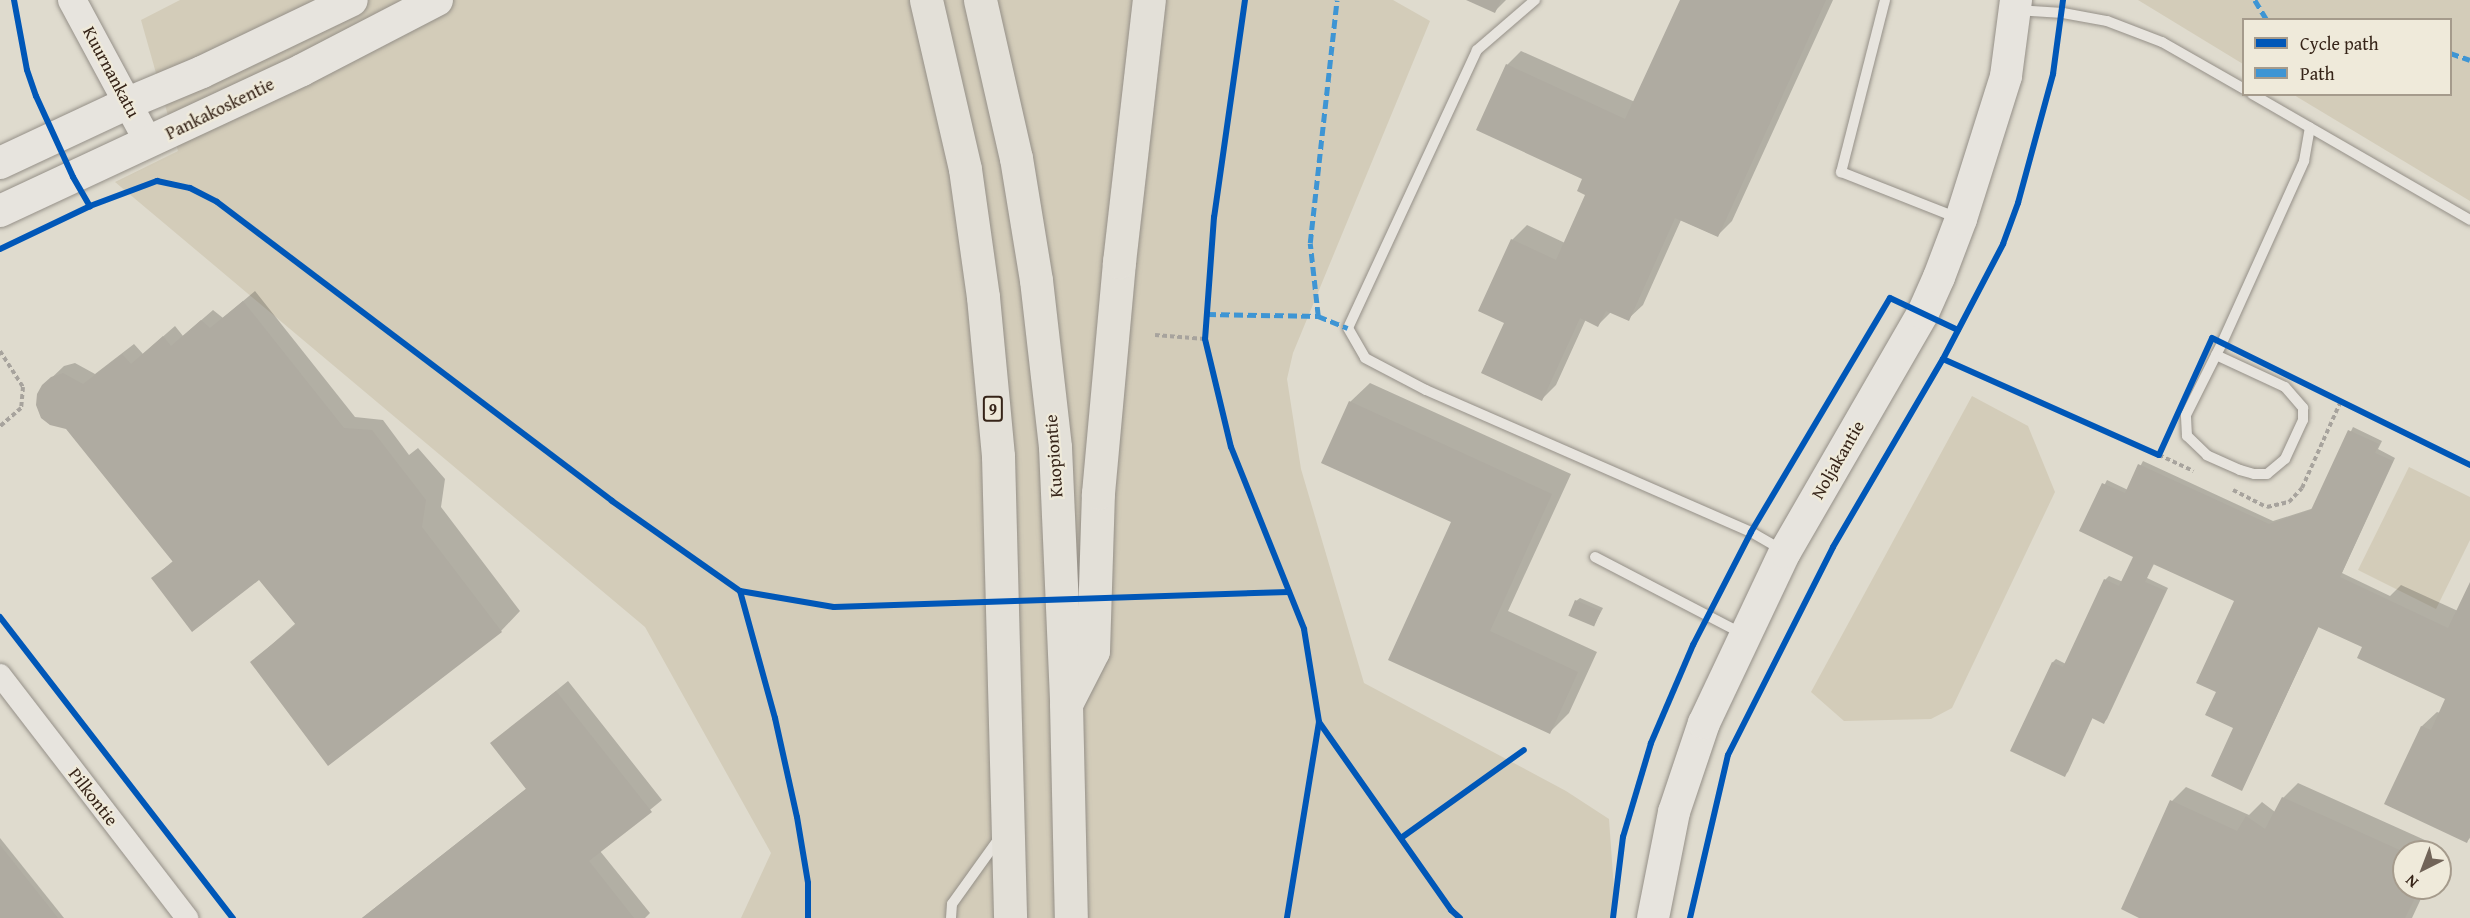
<!DOCTYPE html>
<html>
<head>
<meta charset="utf-8">
<style>
	body { margin:0 }
	#map { position:relative; width:2470px; height:918px; overflow:hidden; background:#dfdbce; font-family:"Gentium Book Plus",serif }
	div>[style] { position:absolute }
	[style*='--x'] { left:calc(var(--x)*1px); top:calc(var(--y)*1px); width:calc(var(--w)*1px); rotate:calc(var(--a)*1deg) }
	.green>* { inset:0; background:#d3ccb9 }
	.shadow>* { inset:0; background:#0003 }
	.building>* { inset:0; background:#afaba1; transform-origin:0 0 }
	.path>* { height:4px; margin-top:-2px; transform-origin:0; background:repeating-linear-gradient(90deg,#a7a39d 0 4.5px,transparent 0 7.5px) }
	.roads { filter:drop-shadow(0 0 2px #959088) drop-shadow(0 0 2px #959088) }
	.service>* { height:10px; margin:-5px; padding:0 5px; transform-origin:5px; border-radius:5px; background:#e7e4de }
	.minor>* { height:22px; margin:-11px; padding:0 11px; transform-origin:11px; border-radius:11px; background:#e7e4de }
	.tertiary>* { height:28px; margin:-14px; padding:0 14px; transform-origin:14px; border-radius:14px; background:#e7e4de }
	.secondary>* { height:32px; margin:-16px; padding:0 16px; transform-origin:16px; border-radius:16px; background:#e7e4de }
	.motorway>* { height:33px; margin:-16.5px; padding:0 16.5px; transform-origin:16.5px; border-radius:16.5px; background:#e3e0d8 }
	.quiet>* { height:4.5px; margin-top:-2.25px; transform-origin:0; background:repeating-linear-gradient(90deg,#3e95d4 0 9px,transparent 0 13.5px) }
	.cycleway>* { height:6px; margin:-3px; padding:0 3px; transform-origin:3px; border-radius:3px; background:#0057b8 }
	span { translate:-50% -50%; white-space:nowrap; text-align:center; line-height:1.15; -webkit-text-stroke:4.5px #efeada; paint-order:stroke }
	.shield-label span { padding:2px 4px; background:#efeada; border:2px solid; border-radius:4px; -webkit-text-stroke-width:0 }
	.shield-label { font-size:16px; color:#362418; font-weight:700 }
	.street-label { font-size:18px; color:#362418 }
	.legend { position:absolute; left:2242px; top:18px; width:210px; height:78px; box-sizing:border-box; background:#efeada; border:2px solid #a59b8c; margin:0; padding:8px 10px; list-style:none; font-size:18px; color:#362418 }
	.legend li { display:flex; align-items:center; gap:12px; height:30px }
	.legend b { width:30px; border:2px solid #a59b8c }
	.north { position:absolute; left:2392px; top:840px; width:60px; height:60px; box-sizing:border-box; background:#efeada; border:2px solid #a59b8c; border-radius:50%; rotate:222deg; font-size:16px; font-weight:700; line-height:24px; text-align:center; color:#362418 }
	.north::after { content:''; display:block; margin:auto; width:21px; height:27px; background:#716458; clip-path:polygon(50% 0,100% 100%,50% 72%,0 100%) }
</style>
</head>
<body>
<div id="map">
	<div class="green">
		<div style="clip-path:polygon(180px 0,1393px 0,1430px 21px,1293px 353px,1287px 379px,1301px 469px,1364px 683px,1566px 791px,1609px 819px,1616px 918px,741px 918px,771px 853px,645px 627px,115px 182px,178px 151px,141px 20px)"></div>
		<div style="clip-path:polygon(2138px 0,2470px 0,2470px 201px,2294px 95px,2450px 94px,2450px 20px,2244px 20px,2243px 64px)"></div>
		<div style="clip-path:polygon(1972px 396px,2028px 426px,2055px 492px,1952px 708px,1931px 719px,1844px 721px,1811px 692px)"></div>
		<div style="clip-path:polygon(2409px 467px,2470px 497px,2470px 540px,2436px 609px,2358px 570px)"></div>
	</div>
	<div class="shadow">
		<div style="clip-path:polygon(1469px 0,1506px 0,1495px 11px)"></div>
		<div style="clip-path:polygon(1681px 0,1833px 0,1732px 221px,1717px 236px,1681px 220px,1643px 305px,1628px 319px,1611px 312px,1598px 325px,1586px 319px,1556px 385px,1542px 399px,1506px 323px,1512px 240px,1527px 225px,1565px 243px,1587px 195px,1584px 178px,1507px 65px,1521px 51px,1635px 102px)"></div>
		<div style="clip-path:polygon(255px 291px,355px 417px,383px 420px,409px 455px,418px 448px,445px 479px,441px 507px,520px 611px,501px 631px,252px 662px,296px 623px,261px 580px,153px 578px,173px 561px,43px 386px,64px 366px,75px 363px,95px 374px,134px 344px,143px 354px,175px 326px,183px 336px,213px 310px,223px 318px)"></div>
		<div style="clip-path:polygon(1370px 383px,1571px 474px,1508px 611px,1597px 652px,1569px 713px,1550px 732px,1390px 659px,1453px 521px,1350px 402px)"></div>
		<div style="clip-path:polygon(2353px 427px,2382px 441px,2378px 449px,2395px 458px,2342px 573px,2390px 596px,2401px 585px,2458px 611px,2470px 585px,2470px 838px,2467px 841px,2386px 803px,2422px 726px,2437px 712px,2440px 713px,2447px 699px,2364px 647px,2319px 626px,2242px 789px,2235px 727px,2218px 692px,2236px 600px,2155px 562px,2147px 578px,2168px 588px,2107px 719px,2104px 722px,2093px 717px,2068px 772px,2064px 775px,2012px 751px,2053px 662px,2056px 659px,2066px 664px,2105px 580px,2109px 576px,2123px 582px,2135px 556px,2081px 531px,2107px 480px,2128px 490px,2143px 461px,2273px 521px,2314px 508px)"></div>
		<div style="clip-path:polygon(1580px 598px,1603px 608px,1594px 625px,1576px 601px)"></div>
		<div style="clip-path:polygon(568px 681px,662px 800px,600px 851px,650px 913px,645px 918px,362px 918px,527px 788px,492px 743px)"></div>
		<div style="clip-path:polygon(2298px 783px,2427px 841px,2421px 852px,2404px 852px,2404px 888px,2426px 888px,2412px 918px,2142px 918px,2172px 801px,2186px 787px,2249px 815px,2262px 802px,2275px 812px,2283px 798px)"></div>
		<div style="clip-path:polygon(0 838px,64px 918px,0 918px)"></div>
	</div>
	<div class="building">
		<div style="clip-path:polygon(1466px 0,1501px 0,1495px 13px)"></div>
		<div style="clip-path:polygon(1680px 0,1826px 0,1718px 237px,1675px 218px,1629px 321px,1606px 311px,1598px 327px,1580px 318px,1542px 401px,1481px 373px,1504px 323px,1478px 311px,1511px 239px,1556px 260px,1585px 195px,1577px 191px,1582px 179px,1476px 130px,1506px 64px,1625px 119px)"></div>
		<div style="clip-path:polygon(243px 301px,344px 428px,372px 430px,426px 500px,422px 527px,502px 632px,328px 766px,250px 662px,296px 625px,259px 580px,192px 632px,151px 578px,173px 562px,66px 429px,50px 425px,41px 418px,36px 405px,37px 394px,42px 385px,51px 377px,63px 373px,83px 384px,122px 354px,131px 364px,163px 336px,171px 346px,201px 320px,210px 328px)"></div>
		<div style="clip-path:polygon(1349px 401px,1552px 494px,1490px 631px,1578px 672px,1550px 734px,1388px 660px,1451px 522px,1321px 463px)"></div>
		<div style="clip-path:polygon(2348px 430px,2379px 444px,2375px 453px,2393px 461px,2340px 577px,2448px 628px,2470px 582px,2470px 836px,2467px 843px,2384px 804px,2421px 726px,2431px 730px,2445px 699px,2357px 658px,2362px 647px,2318px 627px,2242px 791px,2211px 776px,2233px 728px,2205px 715px,2216px 692px,2196px 683px,2234px 601px,2153px 564px,2145px 582px,2166px 591px,2104px 724px,2092px 718px,2065px 777px,2010px 751px,2052px 662px,2063px 667px,2104px 579px,2119px 586px,2133px 557px,2079px 531px,2102px 483px,2125px 493px,2138px 464px,2269px 524px,2311px 510px)"></div>
		<div style="left:1575px;top:600px;width:28px;height:17px;rotate:23deg"></div>
		<div style="clip-path:polygon(556px 691px,652px 812px,589px 861px,634px 918px,362px 918px,526px 789px,490px 743px)"></div>
		<div style="clip-path:polygon(2282px 797px,2404px 852px,2404px 888px,2420px 888px,2405px 918px,2139px 918px,2121px 909px,2170px 800px,2237px 831px,2246px 816px,2265px 829px)"></div>
		<div style="clip-path:polygon(0 845px,58px 918px,0 918px)"></div>
	</div>
	<div class="path">
		<div style="--x:1155;--y:335;--w:50;--a:4.6"></div>
		<div style="--x:0;--y:351;--w:43;--a:57.4"></div>
		<div style="--x:23;--y:387;--w:21;--a:95"></div>
		<div style="--x:21;--y:408;--w:28;--a:139"></div>
		<div style="--x:2159;--y:455;--w:38;--a:25"></div>
		<div style="--x:2233;--y:490;--w:38;--a:27"></div>
		<div style="--x:2267;--y:507;--w:23;--a:-13"></div>
		<div style="--x:2289;--y:502;--w:19;--a:-47"></div>
		<div style="--x:2302;--y:488;--w:95;--a:-65.9"></div>
	</div>
	<div class="roads">
		<div class="service">
			<div style="--x:1535;--y:0;--w:77;--a:139.2"></div>
			<div style="--x:1477;--y:50;--w:306;--a:114.9"></div>
			<div style="--x:1348;--y:328;--w:34;--a:60"></div>
			<div style="--x:1365;--y:358;--w:69;--a:27.7"></div>
			<div style="--x:1426;--y:390;--w:355;--a:23.6"></div>
			<div style="--x:1751;--y:532;--w:36;--a:30"></div>
			<div style="--x:1885;--y:0;--w:178;--a:104.3"></div>
			<div style="--x:1841;--y:172;--w:126;--a:21.5"></div>
			<div style="--x:2016;--y:10;--w:47;--a:3.7"></div>
			<div style="--x:2063;--y:13;--w:45;--a:10.3"></div>
			<div style="--x:2107;--y:21;--w:59;--a:20.9"></div>
			<div style="--x:2162;--y:42;--w:95;--a:29.8"></div>
			<div style="--x:2252;--y:94;--w:252;--a:30"></div>
			<div style="--x:2216;--y:355;--w:76;--a:24.9"></div>
			<div style="--x:2285;--y:387;--w:28;--a:49"></div>
			<div style="--x:2303;--y:408;--w:12;--a:90"></div>
			<div style="--x:2303;--y:420;--w:43;--a:114.8"></div>
			<div style="--x:2285;--y:459;--w:23;--a:140"></div>
			<div style="--x:2267;--y:474;--w:13;--a:180"></div>
			<div style="--x:2254;--y:474;--w:15;--a:-164"></div>
			<div style="--x:2240;--y:470;--w:36;--a:-156"></div>
			<div style="--x:2207;--y:455;--w:28;--a:-136"></div>
			<div style="--x:2187;--y:436;--w:21;--a:-93"></div>
			<div style="--x:2186;--y:415;--w:80;--a:-63.4"></div>
			<div style="--x:2222;--y:343;--w:200;--a:-65.7"></div>
			<div style="--x:2304;--y:161;--w:34;--a:-80"></div>
			<div style="--x:1595;--y:557;--w:167;--a:27.5"></div>
			<div style="--x:951;--y:918;--w:14;--a:-86"></div>
			<div style="--x:952;--y:904;--w:82;--a:-54.4"></div>
		</div>
		<div class="minor">
			<div style="--x:0;--y:675;--w:307;--a:52.4"></div>
		</div>
		<div class="tertiary">
			<div style="--x:72;--y:0;--w:162;--a:61.7"></div>
		</div>
		<div class="secondary">
			<div style="--x:0;--y:163;--w:141;--a:-25.1"></div>
			<div style="--x:128;--y:103;--w:80;--a:-22.7"></div>
			<div style="--x:202;--y:72;--w:166;--a:-25.6"></div>
			<div style="--x:0;--y:211;--w:333;--a:-25"></div>
			<div style="--x:302;--y:70;--w:152;--a:-27.4"></div>
			<div style="--x:1653;--y:918;--w:108;--a:-78.8"></div>
			<div style="--x:1674;--y:812;--w:94;--a:-71.4"></div>
			<div style="--x:1704;--y:723;--w:189;--a:-64.7"></div>
			<div style="--x:1785;--y:552;--w:276;--a:-60"></div>
			<div style="--x:1923;--y:313;--w:39;--a:-66"></div>
			<div style="--x:1939;--y:277;--w:62;--a:-69.2"></div>
			<div style="--x:1961;--y:219;--w:150;--a:-72.5"></div>
			<div style="--x:2006;--y:76;--w:77;--a:-82.5"></div>
		</div>
		<div class="motorway">
			<div style="--x:926;--y:0;--w:173;--a:77"></div>
			<div style="--x:965;--y:169;--w:129;--a:82"></div>
			<div style="--x:983;--y:297;--w:160;--a:84.6"></div>
			<div style="--x:998;--y:456;--w:462;--a:88.5"></div>
			<div style="--x:980;--y:0;--w:162;--a:77.2"></div>
			<div style="--x:1016;--y:158;--w:124;--a:80.7"></div>
			<div style="--x:1036;--y:280;--w:168;--a:83.5"></div>
			<div style="--x:1055;--y:447;--w:257;--a:87.5"></div>
			<div style="--x:1066;--y:704;--w:214;--a:88.7"></div>
			<div style="--x:1067;--y:702;--w:57;--a:-63"></div>
			<div style="--x:1093;--y:651;--w:158;--a:-88.2"></div>
			<div style="--x:1098;--y:493;--w:232;--a:-84.8"></div>
			<div style="--x:1119;--y:262;--w:264;--a:-83.5"></div>
		</div>
	</div>
	<div class="quiet">
		<div style="--x:2255;--y:0;--w:23;--a:59"></div>
		<div style="--x:2450;--y:53;--w:21;--a:19"></div>
		<div style="--x:1207;--y:314;--w:111;--a:1"></div>
		<div style="--x:1318;--y:316;--w:32;--a:22"></div>
		<div style="--x:1318;--y:316;--w:73;--a:-96.3"></div>
		<div style="--x:1310;--y:243;--w:244;--a:-83.7"></div>
	</div>
	<div class="cycleway">
		<div style="--x:14;--y:0;--w:71;--a:79.5"></div>
		<div style="--x:27;--y:70;--w:28;--a:71"></div>
		<div style="--x:36;--y:96;--w:89;--a:65.4"></div>
		<div style="--x:73;--y:177;--w:34;--a:60"></div>
		<div style="--x:1245;--y:0;--w:219;--a:98.1"></div>
		<div style="--x:1214;--y:217;--w:122;--a:94.2"></div>
		<div style="--x:1205;--y:339;--w:111;--a:76.5"></div>
		<div style="--x:1231;--y:447;--w:196;--a:68.1"></div>
		<div style="--x:1304;--y:629;--w:94;--a:80.8"></div>
		<div style="--x:1319;--y:722;--w:199;--a:99.3"></div>
		<div style="--x:0;--y:249;--w:100;--a:-25.5"></div>
		<div style="--x:90;--y:206;--w:72;--a:-20.5"></div>
		<div style="--x:157;--y:181;--w:34;--a:12"></div>
		<div style="--x:190;--y:188;--w:30;--a:27"></div>
		<div style="--x:217;--y:202;--w:495;--a:37.1"></div>
		<div style="--x:612;--y:501;--w:156;--a:35.1"></div>
		<div style="--x:740;--y:591;--w:95;--a:9.7"></div>
		<div style="--x:834;--y:607;--w:455;--a:-1.9"></div>
		<div style="--x:1943;--y:359;--w:236;--a:24"></div>
		<div style="--x:2159;--y:455;--w:128;--a:-65.6"></div>
		<div style="--x:2212;--y:338;--w:288;--a:26.2"></div>
		<div style="--x:740;--y:591;--w:132;--a:74.6"></div>
		<div style="--x:775;--y:718;--w:101;--a:77.5"></div>
		<div style="--x:797;--y:817;--w:67;--a:80.5"></div>
		<div style="--x:808;--y:883;--w:35;--a:90"></div>
		<div style="--x:0;--y:617;--w:381;--a:52.3"></div>
		<div style="--x:1319;--y:722;--w:230;--a:54.9"></div>
		<div style="--x:1451;--y:910;--w:12;--a:42"></div>
		<div style="--x:1401;--y:838;--w:151;--a:-35.6"></div>
		<div style="--x:1613;--y:918;--w:82;--a:-83"></div>
		<div style="--x:1623;--y:837;--w:98;--a:-73.4"></div>
		<div style="--x:1651;--y:743;--w:107;--a:-66.8"></div>
		<div style="--x:1693;--y:645;--w:127;--a:-62.8"></div>
		<div style="--x:1751;--y:532;--w:272;--a:-59.3"></div>
		<div style="--x:1890;--y:298;--w:75;--a:25.2"></div>
		<div style="--x:1690;--y:918;--w:167;--a:-76.9"></div>
		<div style="--x:1728;--y:755;--w:233;--a:-63.2"></div>
		<div style="--x:1833;--y:547;--w:218;--a:-59.7"></div>
		<div style="--x:1943;--y:359;--w:130;--a:-62.4"></div>
		<div style="--x:2003;--y:244;--w:44;--a:-69.9"></div>
		<div style="--x:2018;--y:203;--w:134;--a:-74.8"></div>
		<div style="--x:2053;--y:74;--w:75;--a:-82.3"></div>
	</div>
	<div class="shield-label">
		<span style="left:993px;top:409px">9</span>
	</div>
	<div class="street-label">
		<span style="left:111px;top:72px;rotate:62deg">Kuurnankatu</span>
		<span style="left:220px;top:109px;rotate:-26deg">Pankakoskentie</span>
		<span style="left:1054px;top:456px;rotate:-94deg">Kuopiontie</span>
		<span style="left:1838px;top:460px;rotate:-60deg">Noljakantie</span>
		<span style="left:93px;top:797px;rotate:52deg">Pilkontie</span>
	</div>
	<ul class="legend">
	<li><b style="height:8px;background:#0057b8"></b>Cycle path</li>
	<li><b style="height:8px;background:#3e95d4"></b>Path</li>
	</ul>
	<div class="north">N</div>
</div>
</body>
</html>
